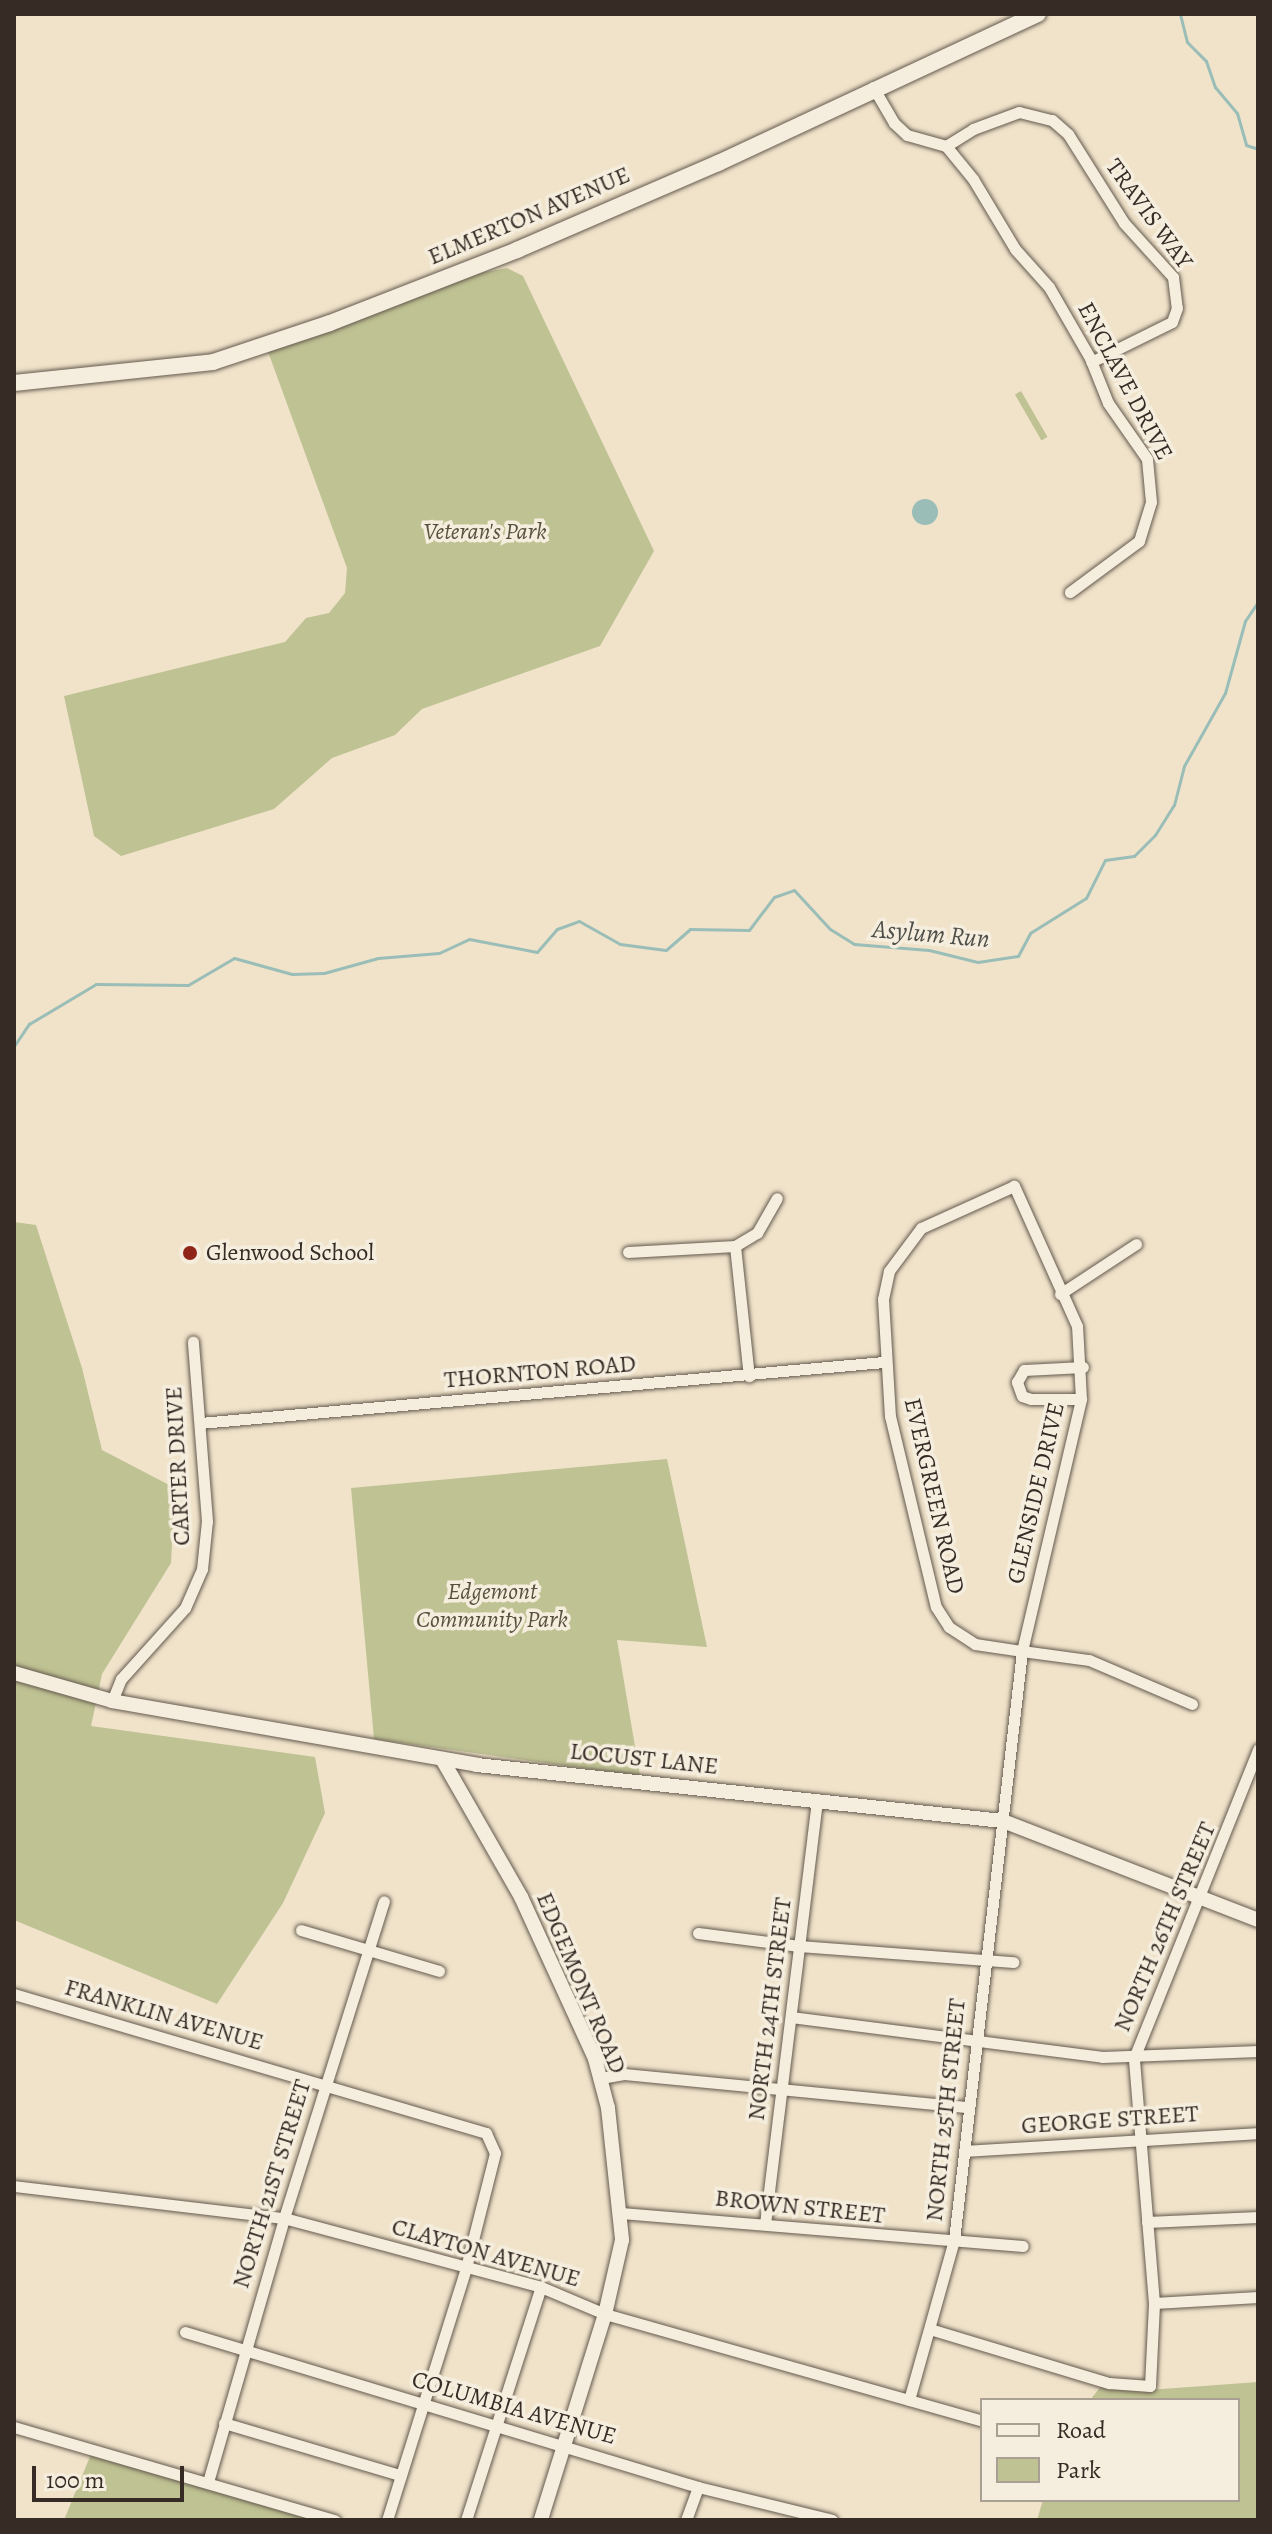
<!DOCTYPE html>
<html>
<head>
<meta charset="utf-8">
<style>
	body { margin:0 }
	#map { position:relative; width:1272px; height:2534px; overflow:hidden; background:#f0e3ca; font-family:Alegreya,serif }
	div>[style] { position:absolute }
	[style*='--x'] { left:calc(var(--x)*1px); top:calc(var(--y)*1px); width:calc(var(--w)*1px); rotate:calc(var(--a)*1deg) }
	.green>* { inset:0; background:#bfc293; transform-origin:0 0 }
	.water>* { inset:0; background:#9abeb7 }
	.round { border-radius:50% }
	.stream>* { height:3px; margin:-1.5px; padding:0 1.5px; transform-origin:1.5px; border-radius:1.5px; background:#9abeb7 }
	.roads { filter:drop-shadow(0 0 2px #64594e) drop-shadow(0 0 2px #64594e) }
	.minor>* { height:11px; margin:-5.5px; padding:0 5.5px; transform-origin:5.5px; border-radius:5.5px; background:#f5eddd }
	.tertiary>* { height:14px; margin:-7px; padding:0 7px; transform-origin:7px; border-radius:7px; background:#f5eddd }
	.secondary>* { height:16px; margin:-8px; padding:0 8px; transform-origin:8px; border-radius:8px; background:#f5eddd }
	.dots>* { width:22px; height:22px; translate:-50% -50%; box-sizing:border-box; border:4px solid #f5eddd; border-radius:50% }
	span { translate:-50% -50%; white-space:nowrap; text-align:center; line-height:1.15; -webkit-text-stroke:7px #f5eddd; paint-order:stroke }
	.street-label { font-size:24px; color:#362b25 }
	.park-label { font-size:24px; color:#585140; font-style:italic }
	.poi-label { font-size:24px; color:#362b25 }
	.left { translate:0 -50%; text-align:left }
	.water-label { font-size:26px; color:#4f504a; font-style:italic }
	.frame { position:absolute; inset:0; border:16px solid #362b25; pointer-events:none }
	.legend { position:absolute; left:980px; top:2398px; width:260px; height:104px; box-sizing:border-box; background:#f5eddd; border:2px solid #a99f93; margin:0; padding:10px 14px; list-style:none; font-size:24px; color:#362b25 }
	.legend li { display:flex; align-items:center; gap:16px; height:40px }
	.legend b { width:40px; border:2px solid #a99f93 }
	.scale { position:absolute; left:32px; top:2466px; width:152px; height:36px; box-sizing:border-box; border:4px solid #362b25; border-top:0; padding-left:10px; font-size:24px; line-height:28px; white-space:nowrap; color:#362b25; -webkit-text-stroke:6px #f5eddd; paint-order:stroke }
</style>
</head>
<body>
<div id="map">
	<div class="green">
		<div style="clip-path:polygon(507px 268px,523px 276px,654px 551px,600px 646px,422px 709px,395px 735px,332px 758px,274px 809px,121px 856px,94px 836px,64px 696px,285px 642px,306px 618px,329px 613px,345px 593px,347px 568px,267px 349px,470px 275px)"></div>
		<div style="left:1021px;top:391px;width:53px;height:7px;rotate:60deg"></div>
		<div style="clip-path:polygon(14px 1222px,36px 1225px,82px 1368px,102px 1450px,175px 1488px,171px 1563px,102px 1674px,91px 1726px,315px 1757px,325px 1813px,283px 1903px,217px 2004px,14px 1920px)"></div>
		<div style="clip-path:polygon(667px 1459px,707px 1647px,617px 1640px,640px 1776px,374px 1739px,351px 1488px)"></div>
		<div style="clip-path:polygon(1258px 2382px,1258px 2520px,1037px 2520px,1043px 2500px,1238px 2500px,1238px 2400px,1090px 2400px,1102px 2385px,1148px 2390px)"></div>
		<div style="clip-path:polygon(91px 2454px,168px 2476px,312px 2520px,64px 2520px)"></div>
	</div>
	<div class="water">
		<div class="round" style="left:912px;top:499px;width:26px;height:26px"></div>
	</div>
	<div class="stream">
		<div style="--x:1180;--y:14;--w:29;--a:76"></div>
		<div style="--x:1187;--y:42;--w:27;--a:45"></div>
		<div style="--x:1206;--y:61;--w:28;--a:71"></div>
		<div style="--x:1215;--y:87;--w:34;--a:50"></div>
		<div style="--x:1237;--y:113;--w:33;--a:74"></div>
		<div style="--x:1246;--y:145;--w:13;--a:18"></div>
		<div style="--x:14;--y:1046;--w:27;--a:-56"></div>
		<div style="--x:29;--y:1024;--w:78;--a:-30.8"></div>
		<div style="--x:96;--y:984;--w:92;--a:0.6"></div>
		<div style="--x:188;--y:985;--w:53;--a:-30.4"></div>
		<div style="--x:234;--y:958;--w:60;--a:15.4"></div>
		<div style="--x:292;--y:974;--w:32;--a:-2"></div>
		<div style="--x:324;--y:973;--w:56;--a:-15.5"></div>
		<div style="--x:378;--y:958;--w:61;--a:-4.7"></div>
		<div style="--x:439;--y:953;--w:33;--a:-25"></div>
		<div style="--x:469;--y:939;--w:69;--a:10.8"></div>
		<div style="--x:537;--y:952;--w:30;--a:-49"></div>
		<div style="--x:557;--y:929;--w:23;--a:-20"></div>
		<div style="--x:579;--y:921;--w:47;--a:29.3"></div>
		<div style="--x:620;--y:944;--w:46;--a:7.4"></div>
		<div style="--x:666;--y:950;--w:32;--a:-41"></div>
		<div style="--x:690;--y:929;--w:59;--a:1"></div>
		<div style="--x:749;--y:930;--w:41;--a:-52.9"></div>
		<div style="--x:774;--y:897;--w:21;--a:-19"></div>
		<div style="--x:794;--y:890;--w:53;--a:47.3"></div>
		<div style="--x:830;--y:929;--w:28;--a:32"></div>
		<div style="--x:854;--y:944;--w:75;--a:4.6"></div>
		<div style="--x:929;--y:950;--w:50;--a:13.8"></div>
		<div style="--x:978;--y:962;--w:40;--a:-8.5"></div>
		<div style="--x:1018;--y:956;--w:26;--a:-62"></div>
		<div style="--x:1030;--y:933;--w:66;--a:-32"></div>
		<div style="--x:1086;--y:898;--w:42;--a:-63.4"></div>
		<div style="--x:1105;--y:860;--w:29;--a:-8"></div>
		<div style="--x:1134;--y:856;--w:30;--a:-45"></div>
		<div style="--x:1155;--y:835;--w:36;--a:-58"></div>
		<div style="--x:1174;--y:805;--w:40;--a:-75.6"></div>
		<div style="--x:1184;--y:766;--w:84;--a:-60.7"></div>
		<div style="--x:1225;--y:693;--w:75;--a:-74.5"></div>
		<div style="--x:1245;--y:621;--w:23;--a:-56"></div>
	</div>
	<div class="roads">
		<div class="minor">
			<div style="--x:873;--y:87;--w:42;--a:59.7"></div>
			<div style="--x:894;--y:123;--w:18;--a:43"></div>
			<div style="--x:907;--y:135;--w:41;--a:15.8"></div>
			<div style="--x:946;--y:146;--w:43;--a:50.7"></div>
			<div style="--x:973;--y:179;--w:82;--a:59"></div>
			<div style="--x:1015;--y:249;--w:51;--a:48.2"></div>
			<div style="--x:1049;--y:287;--w:82;--a:60"></div>
			<div style="--x:1090;--y:358;--w:48;--a:68.2"></div>
			<div style="--x:1108;--y:403;--w:68;--a:55.1"></div>
			<div style="--x:1147;--y:459;--w:43;--a:84.7"></div>
			<div style="--x:1151;--y:502;--w:41;--a:107.1"></div>
			<div style="--x:1139;--y:541;--w:86;--a:143.5"></div>
			<div style="--x:946;--y:146;--w:32;--a:-32"></div>
			<div style="--x:973;--y:129;--w:49;--a:-20.3"></div>
			<div style="--x:1019;--y:112;--w:34;--a:14"></div>
			<div style="--x:1052;--y:120;--w:21;--a:41"></div>
			<div style="--x:1068;--y:134;--w:105;--a:57.8"></div>
			<div style="--x:1124;--y:223;--w:73;--a:47.8"></div>
			<div style="--x:1173;--y:277;--w:31;--a:83"></div>
			<div style="--x:1177;--y:308;--w:15;--a:110"></div>
			<div style="--x:1172;--y:322;--w:90;--a:153.7"></div>
			<div style="--x:735;--y:1246;--w:131;--a:83.9"></div>
			<div style="--x:628;--y:1252;--w:107;--a:-3.2"></div>
			<div style="--x:735;--y:1246;--w:26;--a:-31"></div>
			<div style="--x:757;--y:1233;--w:40;--a:-60.3"></div>
			<div style="--x:1060;--y:1294;--w:91;--a:-33.3"></div>
			<div style="--x:1081;--y:1399;--w:50;--a:180"></div>
			<div style="--x:1031;--y:1399;--w:9;--a:-162"></div>
			<div style="--x:1022;--y:1396;--w:15;--a:-110"></div>
			<div style="--x:1017;--y:1382;--w:14;--a:-60"></div>
			<div style="--x:1024;--y:1370;--w:59;--a:-2.9"></div>
			<div style="--x:200;--y:1423;--w:686;--a:-5.1"></div>
			<div style="--x:112;--y:1701;--w:24;--a:-68"></div>
			<div style="--x:121;--y:1679;--w:96;--a:-48"></div>
			<div style="--x:185;--y:1608;--w:43;--a:-66.4"></div>
			<div style="--x:202;--y:1569;--w:48;--a:-84.1"></div>
			<div style="--x:207;--y:1521;--w:180;--a:-94.5"></div>
			<div style="--x:301;--y:1930;--w:144;--a:16.5"></div>
			<div style="--x:698;--y:1933;--w:102;--a:7.3"></div>
			<div style="--x:799;--y:1946;--w:215;--a:4.3"></div>
			<div style="--x:14;--y:1994;--w:492;--a:16.4"></div>
			<div style="--x:486;--y:2133;--w:22;--a:66"></div>
			<div style="--x:495;--y:2153;--w:119;--a:104.2"></div>
			<div style="--x:466;--y:2268;--w:264;--a:107.4"></div>
			<div style="--x:791;--y:2017;--w:314;--a:7.3"></div>
			<div style="--x:1102;--y:2057;--w:156;--a:-2.2"></div>
			<div style="--x:601;--y:2078;--w:23;--a:-10"></div>
			<div style="--x:624;--y:2074;--w:346;--a:5.5"></div>
			<div style="--x:965;--y:2151;--w:294;--a:-3.5"></div>
			<div style="--x:14;--y:2186;--w:272;--a:6.8"></div>
			<div style="--x:284;--y:2218;--w:266;--a:15"></div>
			<div style="--x:541;--y:2287;--w:69;--a:22.9"></div>
			<div style="--x:605;--y:2314;--w:392;--a:15.8"></div>
			<div style="--x:621;--y:2213;--w:403;--a:4.7"></div>
			<div style="--x:1147;--y:2222;--w:111;--a:-2.6"></div>
			<div style="--x:765;--y:2224;--w:428;--a:-83"></div>
			<div style="--x:1154;--y:2303;--w:104;--a:-3.3"></div>
			<div style="--x:933;--y:2330;--w:184;--a:16.8"></div>
			<div style="--x:1109;--y:2383;--w:41;--a:4.2"></div>
			<div style="--x:1150;--y:2386;--w:83;--a:-87.2"></div>
			<div style="--x:1154;--y:2303;--w:246;--a:-94.7"></div>
			<div style="--x:1134;--y:2058;--w:333;--a:-68.1"></div>
			<div style="--x:185;--y:2332;--w:536;--a:16.81"></div>
			<div style="--x:698;--y:2487;--w:138;--a:13.8"></div>
			<div style="--x:909;--y:2400;--w:166;--a:-74.3"></div>
			<div style="--x:954;--y:2240;--w:593;--a:-83.41"></div>
			<div style="--x:1022;--y:1651;--w:259;--a:-76.8"></div>
			<div style="--x:1081;--y:1399;--w:73;--a:-93.1"></div>
			<div style="--x:1077;--y:1326;--w:154;--a:-114.2"></div>
			<div style="--x:1014;--y:1186;--w:102;--a:155.7"></div>
			<div style="--x:921;--y:1228;--w:54;--a:126.7"></div>
			<div style="--x:889;--y:1271;--w:29;--a:102"></div>
			<div style="--x:883;--y:1299;--w:117;--a:86.6"></div>
			<div style="--x:890;--y:1416;--w:196;--a:76.5"></div>
			<div style="--x:936;--y:1607;--w:24;--a:57"></div>
			<div style="--x:949;--y:1627;--w:31;--a:33"></div>
			<div style="--x:975;--y:1644;--w:48;--a:8.5"></div>
			<div style="--x:1022;--y:1651;--w:68;--a:7.7"></div>
			<div style="--x:1089;--y:1660;--w:112;--a:23.1"></div>
			<div style="--x:224;--y:2423;--w:184;--a:16.5"></div>
			<div style="--x:14;--y:2427;--w:334;--a:16.2"></div>
			<div style="--x:208;--y:2482;--w:275;--a:-73.9"></div>
			<div style="--x:284;--y:2218;--w:332;--a:-72.5"></div>
			<div style="--x:466;--y:2520;--w:245;--a:-72.2"></div>
			<div style="--x:686;--y:2520;--w:35;--a:-70"></div>
		</div>
		<div class="tertiary">
			<div style="--x:14;--y:1673;--w:102;--a:15.9"></div>
			<div style="--x:112;--y:1701;--w:371;--a:9.9"></div>
			<div style="--x:477;--y:1765;--w:529;--a:6.08"></div>
			<div style="--x:1003;--y:1821;--w:274;--a:21.2"></div>
			<div style="--x:442;--y:1759;--w:159;--a:60.2"></div>
			<div style="--x:521;--y:1897;--w:178;--a:65.4"></div>
			<div style="--x:595;--y:2059;--w:51;--a:75.1"></div>
			<div style="--x:608;--y:2108;--w:133;--a:83.9"></div>
			<div style="--x:622;--y:2240;--w:76;--a:102.9"></div>
			<div style="--x:605;--y:2314;--w:216;--a:107.3"></div>
		</div>
		<div class="secondary">
			<div style="--x:14;--y:383;--w:200;--a:-6"></div>
			<div style="--x:213;--y:362;--w:123;--a:-18.4"></div>
			<div style="--x:330;--y:323;--w:201;--a:-21.3"></div>
			<div style="--x:517;--y:250;--w:219;--a:-23.4"></div>
			<div style="--x:718;--y:163;--w:353;--a:-25"></div>
		</div>
	</div>
	<div class="dots">
		<div style="left:190px;top:1253px;background:#8f2418"></div>
	</div>
	<div class="street-label">
		<span style="left:1149px;top:214px;rotate:54deg">TRAVIS WAY</span>
		<span style="left:529px;top:216px;rotate:-23deg">ELMERTON AVENUE</span>
		<span style="left:1125px;top:381px;rotate:62deg">ENCLAVE DRIVE</span>
		<span style="left:540px;top:1372px;rotate:-5deg">THORNTON ROAD</span>
		<span style="left:178px;top:1466px;rotate:-93deg">CARTER DRIVE</span>
		<span style="left:1036px;top:1493px;rotate:-77deg">GLENSIDE DRIVE</span>
		<span style="left:934px;top:1496px;rotate:77deg">EVERGREEN ROAD</span>
		<span style="left:644px;top:1759px;rotate:6deg">LOCUST LANE</span>
		<span style="left:1165px;top:1927px;rotate:-67deg">NORTH 26TH STREET</span>
		<span style="left:581px;top:1983px;rotate:67deg">EDGEMONT ROAD</span>
		<span style="left:770px;top:2009px;rotate:-83deg">NORTH 24TH STREET</span>
		<span style="left:164px;top:2015px;rotate:16deg">FRANKLIN AVENUE</span>
		<span style="left:946px;top:2110px;rotate:-84deg">NORTH 25TH STREET</span>
		<span style="left:1110px;top:2120px;rotate:-4deg">GEORGE STREET</span>
		<span style="left:272px;top:2184px;rotate:-73deg">NORTH 21ST STREET</span>
		<span style="left:800px;top:2207px;rotate:6deg">BROWN STREET</span>
		<span style="left:486px;top:2253px;rotate:16deg">CLAYTON AVENUE</span>
		<span style="left:514px;top:2408px;rotate:16deg">COLUMBIA AVENUE</span>
	</div>
	<div class="park-label">
		<span style="left:485px;top:532px">Veteran's Park</span>
		<span style="left:492px;top:1606px">Edgemont<br>Community Park</span>
	</div>
	<div class="poi-label">
		<span class="left" style="left:206px;top:1253px">Glenwood School</span>
	</div>
	<div class="water-label">
		<span style="left:931px;top:934px;rotate:5deg">Asylum Run</span>
	</div>
	<div class="frame"></div>
	<ul class="legend">
	<li><b style="height:10px;background:#f5eddd"></b>Road</li>
	<li><b style="height:22px;background:#bfc293"></b>Park</li>
	</ul>
	<div class="scale">100 m</div>
</div>
</body>
</html>
